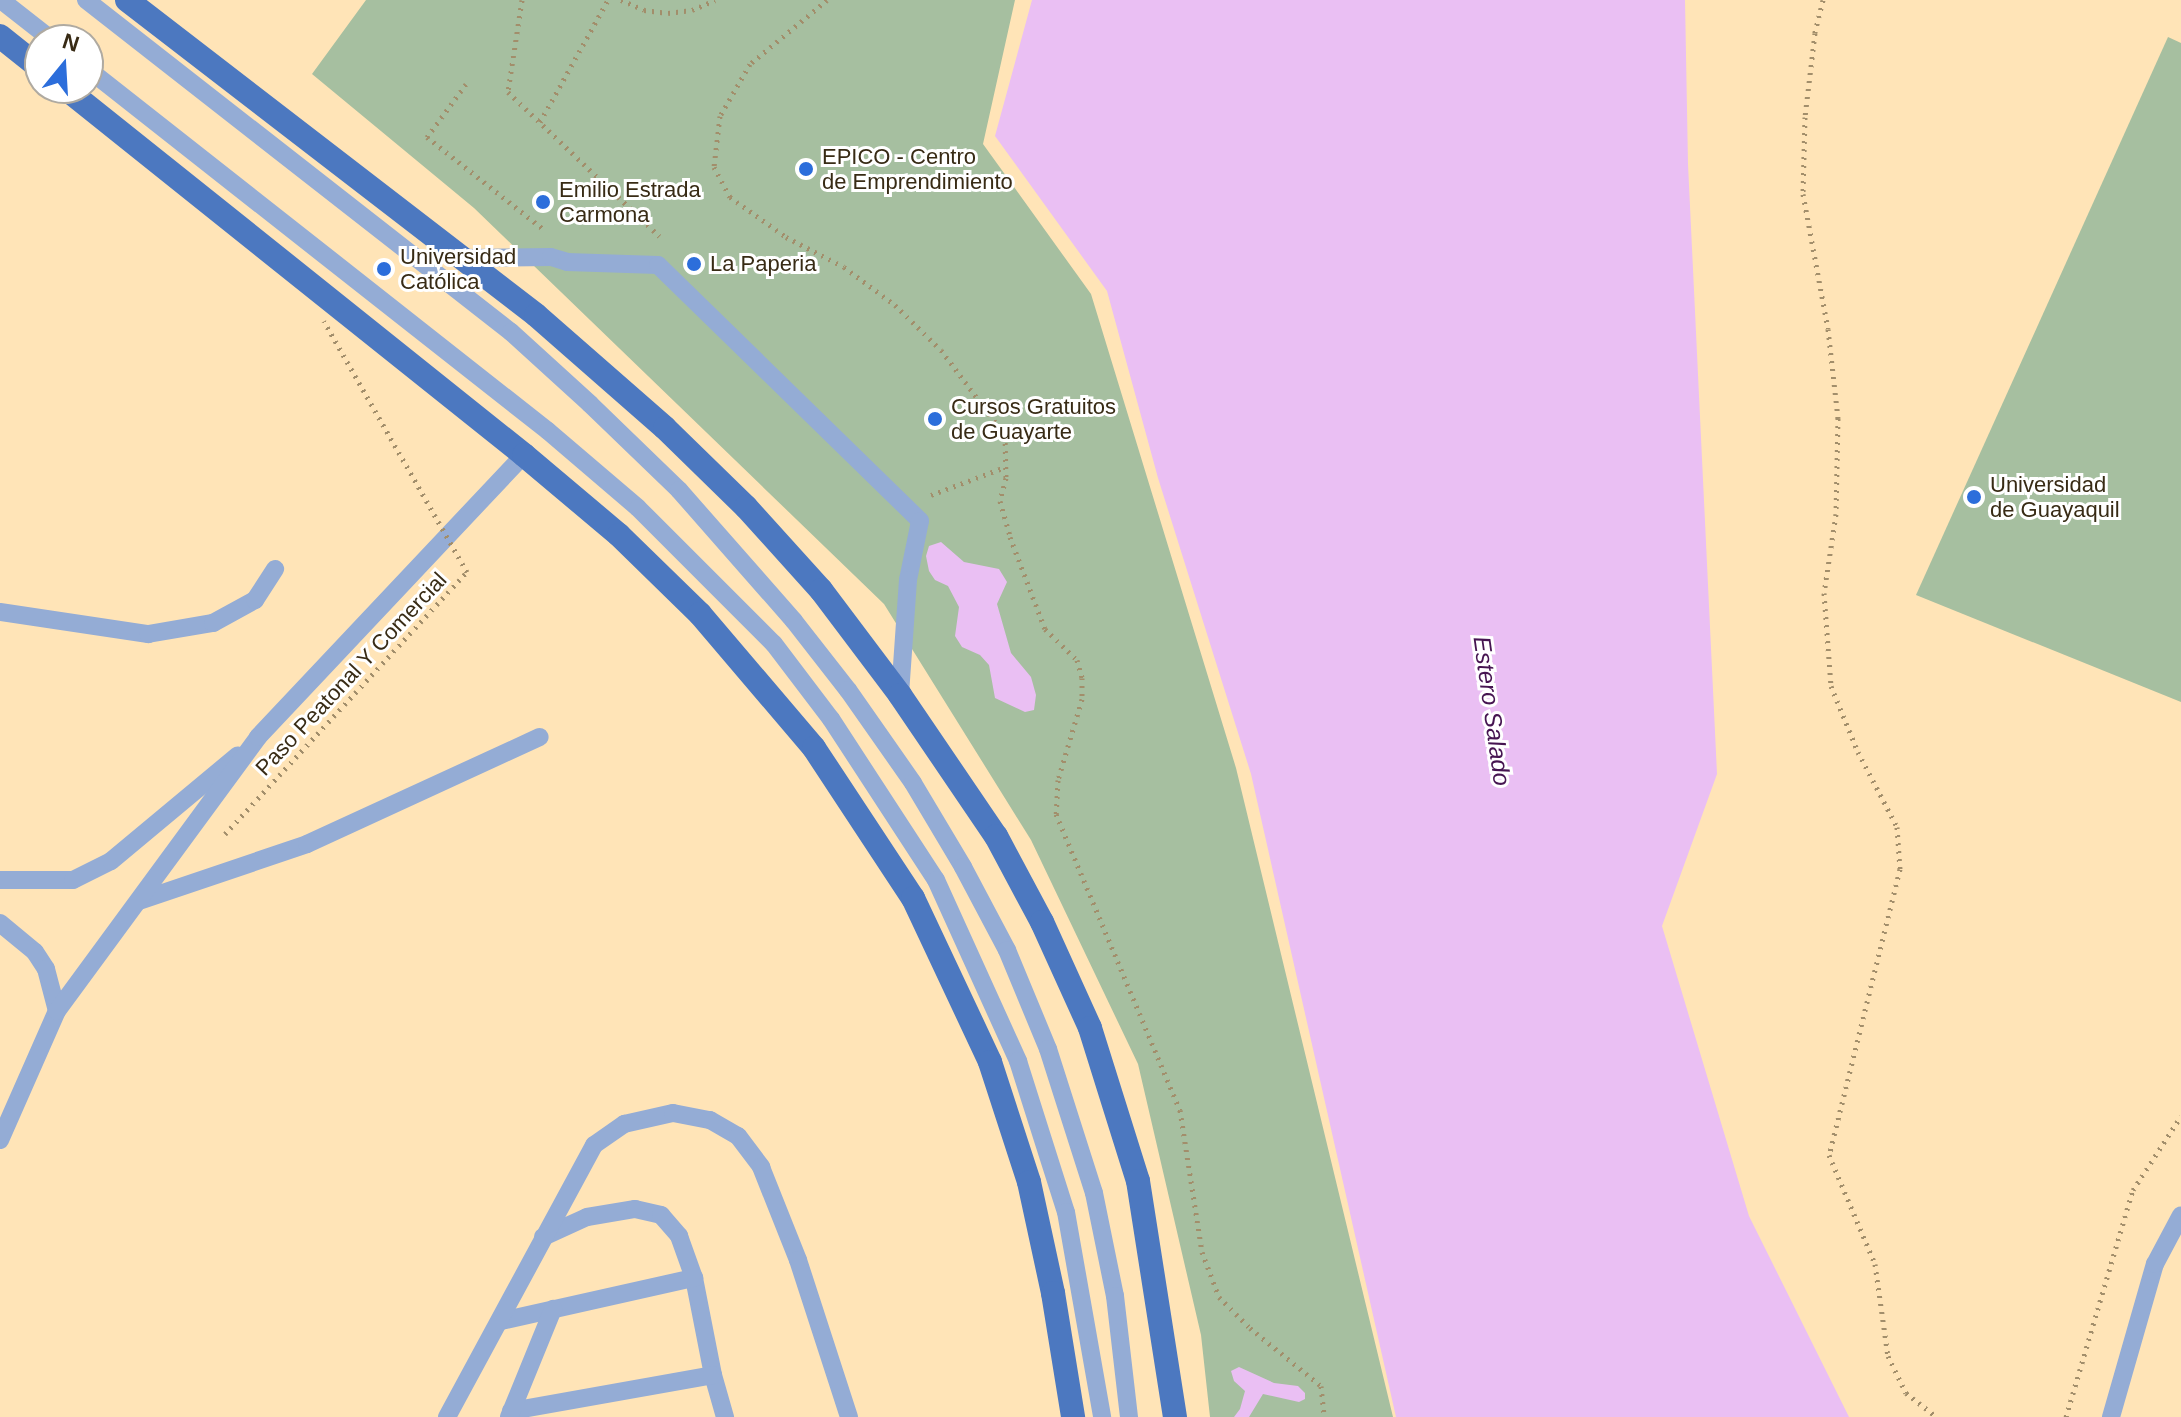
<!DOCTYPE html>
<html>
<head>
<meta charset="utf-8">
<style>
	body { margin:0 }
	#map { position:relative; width:2181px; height:1417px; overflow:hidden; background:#ffe4b7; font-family:Helvetica,sans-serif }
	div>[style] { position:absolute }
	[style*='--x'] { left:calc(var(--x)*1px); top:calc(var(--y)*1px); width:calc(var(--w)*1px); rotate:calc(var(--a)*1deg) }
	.green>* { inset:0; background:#a6bfa0 }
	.water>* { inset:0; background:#eabff3 }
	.path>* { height:5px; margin-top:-2.5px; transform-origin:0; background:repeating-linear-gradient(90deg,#a28e6b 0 2px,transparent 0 8px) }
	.service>* { height:18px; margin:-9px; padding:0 9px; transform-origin:9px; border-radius:9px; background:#94acd5 }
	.primary>* { height:24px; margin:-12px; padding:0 12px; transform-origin:12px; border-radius:12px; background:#4c78c0 }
	.path-bridge>* { height:5px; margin-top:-2.5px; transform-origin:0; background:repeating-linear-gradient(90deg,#a28e6b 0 2px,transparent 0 8px) }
	.dots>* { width:22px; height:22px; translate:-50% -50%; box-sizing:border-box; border:4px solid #fff; border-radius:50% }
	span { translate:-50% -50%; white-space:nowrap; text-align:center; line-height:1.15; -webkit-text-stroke:6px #fff; paint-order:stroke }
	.poi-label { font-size:22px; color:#382b15 }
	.left { translate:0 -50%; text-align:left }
	.street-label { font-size:22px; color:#382b15 }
	.water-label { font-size:24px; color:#461451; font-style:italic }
	.north { position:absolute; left:24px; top:24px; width:80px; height:80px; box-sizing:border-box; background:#fff; border:2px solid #afaaa1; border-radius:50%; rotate:18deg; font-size:22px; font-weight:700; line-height:32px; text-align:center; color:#382b15 }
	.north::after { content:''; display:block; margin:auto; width:28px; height:36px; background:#2c6edb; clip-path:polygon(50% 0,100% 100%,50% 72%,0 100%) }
</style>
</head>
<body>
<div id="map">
	<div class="green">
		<div style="clip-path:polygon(366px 0,1015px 0,983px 144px,1091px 294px,1236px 768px,1393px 1417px,1210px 1417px,1201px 1335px,1138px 1064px,1031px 840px,884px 604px,474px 208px,312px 74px)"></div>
		<div style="clip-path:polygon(2168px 37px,2181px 43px,2181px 702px,1916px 595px)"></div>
	</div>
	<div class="water">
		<div style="clip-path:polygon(1032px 0,1685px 0,1688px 164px,1717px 774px,1662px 926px,1749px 1216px,1849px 1417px,1396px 1417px,1251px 774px,1158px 478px,1107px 291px,995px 136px)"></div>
		<div style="clip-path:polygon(941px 542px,964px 562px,999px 569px,1007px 582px,997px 604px,1011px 653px,1031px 677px,1036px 695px,1034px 710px,1025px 712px,995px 698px,989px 665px,980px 655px,962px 647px,955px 636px,959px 607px,948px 586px,935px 580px,929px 571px,926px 556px,929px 546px)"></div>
		<div style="clip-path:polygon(1239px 1367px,1274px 1383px,1298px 1386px,1305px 1393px,1305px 1399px,1299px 1402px,1263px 1394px,1249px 1417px,1234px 1417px,1240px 1409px,1245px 1391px,1234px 1381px,1231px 1371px)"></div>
	</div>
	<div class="path">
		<div style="--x:522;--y:0;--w:93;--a:98.7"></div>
		<div style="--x:508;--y:92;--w:209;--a:43.6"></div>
		<div style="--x:621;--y:0;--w:25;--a:23"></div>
		<div style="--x:644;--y:10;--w:24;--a:7"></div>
		<div style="--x:668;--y:13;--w:24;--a:-7"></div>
		<div style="--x:692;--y:10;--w:25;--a:-23"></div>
		<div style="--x:827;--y:0;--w:100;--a:140.3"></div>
		<div style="--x:750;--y:64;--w:60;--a:120"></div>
		<div style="--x:720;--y:116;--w:51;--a:96.7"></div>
		<div style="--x:714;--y:167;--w:34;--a:62"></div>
		<div style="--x:730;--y:197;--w:69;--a:35.5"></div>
		<div style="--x:786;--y:237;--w:65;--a:27.3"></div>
		<div style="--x:844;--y:267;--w:64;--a:36.7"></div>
		<div style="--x:895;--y:305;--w:64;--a:44.4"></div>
		<div style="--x:941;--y:350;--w:106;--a:53"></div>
		<div style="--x:1005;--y:435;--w:43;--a:88.7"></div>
		<div style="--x:1006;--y:478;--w:24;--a:105"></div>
		<div style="--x:1000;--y:501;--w:37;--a:74"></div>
		<div style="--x:1010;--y:537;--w:98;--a:69.2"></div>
		<div style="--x:1045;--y:629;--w:45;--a:44.1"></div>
		<div style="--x:1077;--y:660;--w:19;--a:74"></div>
		<div style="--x:1082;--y:678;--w:21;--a:90"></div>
		<div style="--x:1082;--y:699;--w:84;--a:106.5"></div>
		<div style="--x:1058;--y:780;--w:34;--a:93"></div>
		<div style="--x:1056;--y:814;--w:321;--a:67.3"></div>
		<div style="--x:1180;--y:1110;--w:144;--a:81.2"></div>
		<div style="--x:1202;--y:1252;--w:48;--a:69.3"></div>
		<div style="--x:1219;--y:1297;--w:44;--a:45"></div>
		<div style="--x:1250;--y:1328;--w:92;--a:39.2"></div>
		<div style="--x:1321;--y:1386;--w:31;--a:84"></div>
		<div style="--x:1823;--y:0;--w:34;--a:104"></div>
		<div style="--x:1815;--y:33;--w:85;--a:96.8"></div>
		<div style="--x:1805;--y:117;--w:77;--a:91.5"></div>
		<div style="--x:1803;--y:194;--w:137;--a:79.5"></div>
		<div style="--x:1828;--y:329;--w:90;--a:83.6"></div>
		<div style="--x:1838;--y:418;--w:96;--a:91.2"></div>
		<div style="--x:1836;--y:514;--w:80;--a:98.6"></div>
		<div style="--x:1824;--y:593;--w:93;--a:85.7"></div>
		<div style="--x:1831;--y:686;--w:71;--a:67.8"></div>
		<div style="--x:1858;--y:752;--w:85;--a:62.5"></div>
		<div style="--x:1897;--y:827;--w:42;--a:85.9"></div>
		<div style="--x:1900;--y:869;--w:295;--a:103.9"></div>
		<div style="--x:1829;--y:1155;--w:118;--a:67.1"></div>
		<div style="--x:1875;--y:1264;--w:93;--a:82"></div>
		<div style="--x:1888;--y:1356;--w:41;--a:64.1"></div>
		<div style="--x:1906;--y:1393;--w:39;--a:38"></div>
		<div style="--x:466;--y:84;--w:66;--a:126.3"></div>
		<div style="--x:427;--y:137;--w:147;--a:38.4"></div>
		<div style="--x:540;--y:122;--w:140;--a:-60.9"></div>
		<div style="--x:931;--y:495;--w:79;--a:-20.7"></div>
		<div style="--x:2066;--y:1417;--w:237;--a:-73.6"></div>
		<div style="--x:2133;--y:1190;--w:88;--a:-57"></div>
	</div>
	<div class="service">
		<div style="--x:1;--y:0;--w:65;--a:38.1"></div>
		<div style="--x:86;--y:0;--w:539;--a:38"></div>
		<div style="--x:511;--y:332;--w:107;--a:42.3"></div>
		<div style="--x:590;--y:404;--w:124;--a:44"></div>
		<div style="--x:679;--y:490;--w:174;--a:48.7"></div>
		<div style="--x:794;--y:621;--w:88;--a:52"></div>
		<div style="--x:848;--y:690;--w:113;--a:55"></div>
		<div style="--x:913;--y:783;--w:98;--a:59.2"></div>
		<div style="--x:963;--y:867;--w:94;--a:62.1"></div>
		<div style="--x:1007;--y:950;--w:107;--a:67.5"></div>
		<div style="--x:1048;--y:1049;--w:151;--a:72.3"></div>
		<div style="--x:1094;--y:1193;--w:105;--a:78.5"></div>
		<div style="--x:1115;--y:1296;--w:122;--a:83.4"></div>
		<div style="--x:88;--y:69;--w:585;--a:38.2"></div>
		<div style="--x:548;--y:431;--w:118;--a:40.5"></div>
		<div style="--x:638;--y:508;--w:192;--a:45"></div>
		<div style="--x:774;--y:644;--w:94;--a:52.8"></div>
		<div style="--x:831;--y:719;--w:192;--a:56.9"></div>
		<div style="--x:936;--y:880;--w:199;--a:65.6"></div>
		<div style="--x:1018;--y:1061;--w:158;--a:72.4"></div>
		<div style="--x:1066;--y:1212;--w:208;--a:80"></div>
		<div style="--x:461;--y:258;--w:90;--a:-0.6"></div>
		<div style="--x:551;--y:257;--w:17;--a:17"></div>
		<div style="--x:567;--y:262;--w:91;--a:1.9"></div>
		<div style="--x:658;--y:265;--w:366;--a:44.3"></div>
		<div style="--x:920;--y:521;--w:60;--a:101.5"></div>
		<div style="--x:908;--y:580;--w:115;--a:94"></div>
		<div style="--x:0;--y:612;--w:150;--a:8.5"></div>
		<div style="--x:148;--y:634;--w:66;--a:-9.6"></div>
		<div style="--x:213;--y:623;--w:48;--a:-28.7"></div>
		<div style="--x:255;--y:600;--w:37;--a:-57"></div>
		<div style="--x:0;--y:880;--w:73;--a:0"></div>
		<div style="--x:73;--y:880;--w:42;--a:-26.6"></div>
		<div style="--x:111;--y:861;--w:165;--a:-39.8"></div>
		<div style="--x:139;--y:901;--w:177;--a:-18.7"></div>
		<div style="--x:307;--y:844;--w:256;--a:-24.7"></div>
		<div style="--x:0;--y:923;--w:45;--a:39.6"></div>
		<div style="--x:35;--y:952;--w:20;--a:57"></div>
		<div style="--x:46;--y:969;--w:43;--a:75.3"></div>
		<div style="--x:0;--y:1140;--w:141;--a:-66.2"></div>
		<div style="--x:57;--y:1011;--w:340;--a:-53.7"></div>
		<div style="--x:258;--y:737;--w:388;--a:-46.7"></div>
		<div style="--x:543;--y:1237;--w:48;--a:-24.4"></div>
		<div style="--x:587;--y:1217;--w:49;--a:-9.5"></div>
		<div style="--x:635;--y:1209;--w:27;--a:13"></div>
		<div style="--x:661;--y:1215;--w:28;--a:49"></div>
		<div style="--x:679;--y:1236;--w:45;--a:70.3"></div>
		<div style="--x:694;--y:1278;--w:99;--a:78.9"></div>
		<div style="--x:713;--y:1375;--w:44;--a:74.1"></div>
		<div style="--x:501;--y:1321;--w:198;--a:-12.6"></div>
		<div style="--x:511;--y:1411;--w:205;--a:-10.1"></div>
		<div style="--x:447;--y:1417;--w:309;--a:-61.6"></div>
		<div style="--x:594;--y:1145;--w:37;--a:-35"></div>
		<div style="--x:624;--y:1124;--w:50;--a:-12.7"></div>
		<div style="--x:673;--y:1113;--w:38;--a:11"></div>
		<div style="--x:710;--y:1120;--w:32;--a:30"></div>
		<div style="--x:738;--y:1136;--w:39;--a:53"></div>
		<div style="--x:761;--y:1167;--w:100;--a:68.3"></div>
		<div style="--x:798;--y:1260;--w:165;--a:72"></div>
		<div style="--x:509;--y:1417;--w:117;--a:-67.8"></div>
		<div style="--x:2111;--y:1417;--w:159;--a:-74"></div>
		<div style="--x:2155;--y:1264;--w:55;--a:-62"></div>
	</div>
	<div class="primary">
		<div style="--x:127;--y:0;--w:516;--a:37.6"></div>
		<div style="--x:536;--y:315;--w:171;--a:41.2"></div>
		<div style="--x:665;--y:428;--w:113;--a:44.3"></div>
		<div style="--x:746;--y:507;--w:112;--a:47.9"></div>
		<div style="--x:821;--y:590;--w:131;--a:53"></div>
		<div style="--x:900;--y:695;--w:171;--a:55.8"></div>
		<div style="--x:996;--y:836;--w:98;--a:61.9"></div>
		<div style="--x:1042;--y:922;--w:116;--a:65.6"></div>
		<div style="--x:1090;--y:1028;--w:160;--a:72.6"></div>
		<div style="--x:1138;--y:1181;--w:239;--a:81.1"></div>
		<div style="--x:0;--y:36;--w:51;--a:38.7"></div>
		<div style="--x:65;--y:88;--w:588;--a:38.64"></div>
		<div style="--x:524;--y:455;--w:124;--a:40.1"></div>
		<div style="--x:619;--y:535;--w:113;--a:44.3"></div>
		<div style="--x:700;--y:614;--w:176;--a:49.6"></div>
		<div style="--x:814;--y:748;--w:180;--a:56.6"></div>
		<div style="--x:913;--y:898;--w:181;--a:64.8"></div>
		<div style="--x:990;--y:1062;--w:126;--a:72"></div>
		<div style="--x:1029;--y:1182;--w:114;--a:77.8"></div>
		<div style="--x:1053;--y:1293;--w:126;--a:80.8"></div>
	</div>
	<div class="path-bridge">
		<div style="--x:225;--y:834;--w:357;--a:-47.3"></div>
		<div style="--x:467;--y:572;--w:289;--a:-119.7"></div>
	</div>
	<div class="dots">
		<div style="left:806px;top:169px;background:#2c6edb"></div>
		<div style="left:543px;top:202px;background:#2c6edb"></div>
		<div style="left:694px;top:264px;background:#2c6edb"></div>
		<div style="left:384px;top:269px;background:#2c6edb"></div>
		<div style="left:935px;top:419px;background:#2c6edb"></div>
		<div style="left:1974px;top:497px;background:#2c6edb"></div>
	</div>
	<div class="poi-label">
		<span class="left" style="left:822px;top:169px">EPICO - Centro<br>de Emprendimiento</span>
		<span class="left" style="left:559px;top:202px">Emilio Estrada<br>Carmona</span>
		<span class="left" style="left:400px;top:269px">Universidad<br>Católica</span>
		<span class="left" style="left:710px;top:264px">La Paperia</span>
		<span class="left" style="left:951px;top:419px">Cursos Gratuitos<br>de Guayarte</span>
		<span class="left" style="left:1990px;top:497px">Universidad<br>de Guayaquil</span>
	</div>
	<div class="street-label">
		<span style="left:351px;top:674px;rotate:-47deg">Paso Peatonal Y Comercial</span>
	</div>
	<div class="water-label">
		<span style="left:1492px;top:711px;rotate:82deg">Estero Salado</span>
	</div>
	<div class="north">N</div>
</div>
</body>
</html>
